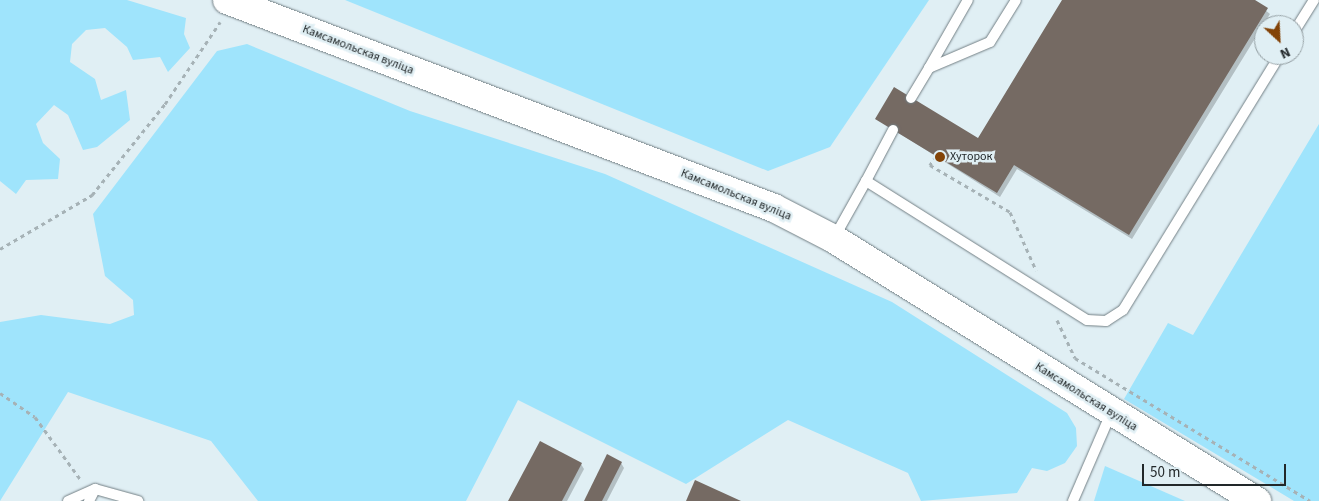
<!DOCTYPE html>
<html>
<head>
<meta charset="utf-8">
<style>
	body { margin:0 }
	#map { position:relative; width:1319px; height:501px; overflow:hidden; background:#e0eff4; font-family:"Source Sans 3",sans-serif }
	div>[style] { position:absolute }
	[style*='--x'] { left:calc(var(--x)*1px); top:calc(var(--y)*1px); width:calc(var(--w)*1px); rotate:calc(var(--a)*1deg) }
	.green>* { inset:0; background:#9fe4fc }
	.shadow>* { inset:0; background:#0003 }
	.building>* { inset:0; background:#756a63 }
	.path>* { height:3px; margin-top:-1.5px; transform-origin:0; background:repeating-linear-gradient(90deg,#a6b2b6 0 4px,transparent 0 8px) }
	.roads { filter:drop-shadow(0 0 1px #727f84) drop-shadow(0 0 1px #727f84) }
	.lane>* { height:10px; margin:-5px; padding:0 5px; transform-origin:5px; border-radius:5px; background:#fff }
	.primary>* { height:28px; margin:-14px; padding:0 14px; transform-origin:14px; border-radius:14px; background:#fff }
	.dots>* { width:14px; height:14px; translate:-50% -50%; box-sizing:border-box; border:2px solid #e0eff4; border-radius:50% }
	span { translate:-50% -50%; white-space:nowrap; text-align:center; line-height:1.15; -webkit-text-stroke:5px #e0eff4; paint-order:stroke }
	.street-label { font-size:12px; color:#22282a }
	.poi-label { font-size:12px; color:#22282a }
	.left { translate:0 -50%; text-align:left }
	.north { position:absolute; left:1254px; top:15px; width:50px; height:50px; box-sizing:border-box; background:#e0eff4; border:1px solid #949fa3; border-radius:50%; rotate:155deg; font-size:14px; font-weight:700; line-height:20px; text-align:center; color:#22282a }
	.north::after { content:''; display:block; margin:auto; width:18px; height:22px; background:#834307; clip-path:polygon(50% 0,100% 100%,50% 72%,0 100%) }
	.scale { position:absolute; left:1142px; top:464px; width:144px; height:22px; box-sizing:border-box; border:2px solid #22282a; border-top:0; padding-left:6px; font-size:15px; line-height:18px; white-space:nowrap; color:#22282a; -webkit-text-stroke:4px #e0eff4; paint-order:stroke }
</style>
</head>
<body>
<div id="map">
	<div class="green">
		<div style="clip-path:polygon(0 0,127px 0,186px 18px,184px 34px,190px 48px,168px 72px,160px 57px,133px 60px,127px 47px,105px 28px,86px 30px,72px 44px,70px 62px,95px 79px,101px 100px,126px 90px,130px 120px,97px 147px,83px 150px,68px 115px,54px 105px,36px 124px,43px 143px,60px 159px,58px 179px,26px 180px,16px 194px,0 181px)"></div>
		<div style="clip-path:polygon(345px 0,929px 0,830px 147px,768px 171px)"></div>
		<div style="clip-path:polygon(247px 44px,410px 111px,605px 174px,892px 302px,1067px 413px,1076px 428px,1077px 446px,1065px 463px,1047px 471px,1032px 468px,1017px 493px,921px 501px,908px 473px,788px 420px,686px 484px,518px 400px,466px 501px,258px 501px,211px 441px,68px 392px,0 501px,0 322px,41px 315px,110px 324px,134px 315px,133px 300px,105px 276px,93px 214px,217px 51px)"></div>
		<div style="clip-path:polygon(1319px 124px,1319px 501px,1294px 501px,1124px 399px,1168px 323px,1193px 335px)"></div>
		<div style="clip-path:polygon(1105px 466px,1185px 501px,1094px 501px)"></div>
	</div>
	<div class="shadow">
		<div style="clip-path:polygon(1064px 0,1253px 0,1270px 14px,1132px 239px,1017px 169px,1000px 197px,877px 119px,978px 140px)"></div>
		<div style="clip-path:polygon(621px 463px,624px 468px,607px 501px,585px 501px)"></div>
		<div style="clip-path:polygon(581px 464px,584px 469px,567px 501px,510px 501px)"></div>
	</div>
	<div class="building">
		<div style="clip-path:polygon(1062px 0,1255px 0,1268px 8px,1129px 235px,1014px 165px,997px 193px,875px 119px,894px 87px,978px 138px)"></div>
		<div style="clip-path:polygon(540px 441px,582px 463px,562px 501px,508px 501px)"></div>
		<div style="clip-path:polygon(607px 454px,622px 462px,602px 501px,584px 501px)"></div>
		<div style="clip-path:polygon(695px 480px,741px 501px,686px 501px)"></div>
	</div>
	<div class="path">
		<div style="--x:936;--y:156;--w:11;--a:124"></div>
		<div style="--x:930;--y:165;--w:93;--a:30.4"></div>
		<div style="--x:1010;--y:212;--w:64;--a:65.9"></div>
		<div style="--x:0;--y:249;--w:107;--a:-30.4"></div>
		<div style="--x:92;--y:195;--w:117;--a:-51.3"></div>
		<div style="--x:165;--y:104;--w:99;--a:-56.1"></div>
		<div style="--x:1057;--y:320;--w:42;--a:64.7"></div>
		<div style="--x:1075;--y:358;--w:275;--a:31.3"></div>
		<div style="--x:0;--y:393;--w:42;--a:34.4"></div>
		<div style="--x:35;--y:417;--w:78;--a:53.9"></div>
	</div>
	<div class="roads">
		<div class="lane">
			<div style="--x:1294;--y:32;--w:38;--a:-58"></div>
			<div style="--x:929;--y:68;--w:78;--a:-60.2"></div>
			<div style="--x:911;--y:98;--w:35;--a:-59"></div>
			<div style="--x:929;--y:68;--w:66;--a:-23.1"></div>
			<div style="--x:990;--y:42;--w:49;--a:-58.2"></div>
			<div style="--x:893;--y:130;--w:58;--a:117.9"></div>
			<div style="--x:866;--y:181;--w:261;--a:32.2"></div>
			<div style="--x:1087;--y:320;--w:19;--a:3"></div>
			<div style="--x:1106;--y:321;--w:20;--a:-33"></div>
			<div style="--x:1123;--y:310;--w:299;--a:-58.4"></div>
			<div style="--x:834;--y:238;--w:65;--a:-60.7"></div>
			<div style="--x:68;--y:501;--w:30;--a:-24"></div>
			<div style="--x:95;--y:489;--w:45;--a:15.6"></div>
			<div style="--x:89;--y:501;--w:13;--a:-63"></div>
			<div style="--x:1073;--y:501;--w:96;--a:-66.6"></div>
		</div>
		<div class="primary">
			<div style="--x:227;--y:0;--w:585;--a:20.82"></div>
			<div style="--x:774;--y:208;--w:68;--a:27.3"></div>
			<div style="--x:834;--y:239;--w:498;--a:31.8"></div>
		</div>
	</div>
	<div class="dots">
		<div style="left:940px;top:157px;background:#834307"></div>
	</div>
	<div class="street-label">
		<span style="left:358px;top:50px;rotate:21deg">Камсамольская вуліца</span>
		<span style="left:736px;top:195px;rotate:22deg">Камсамольская вуліца</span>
		<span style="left:1086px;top:397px;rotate:32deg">Камсамольская вуліца</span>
	</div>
	<div class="poi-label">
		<span class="left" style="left:950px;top:157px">Хуторок</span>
	</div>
	<div class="north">N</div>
	<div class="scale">50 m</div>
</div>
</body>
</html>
